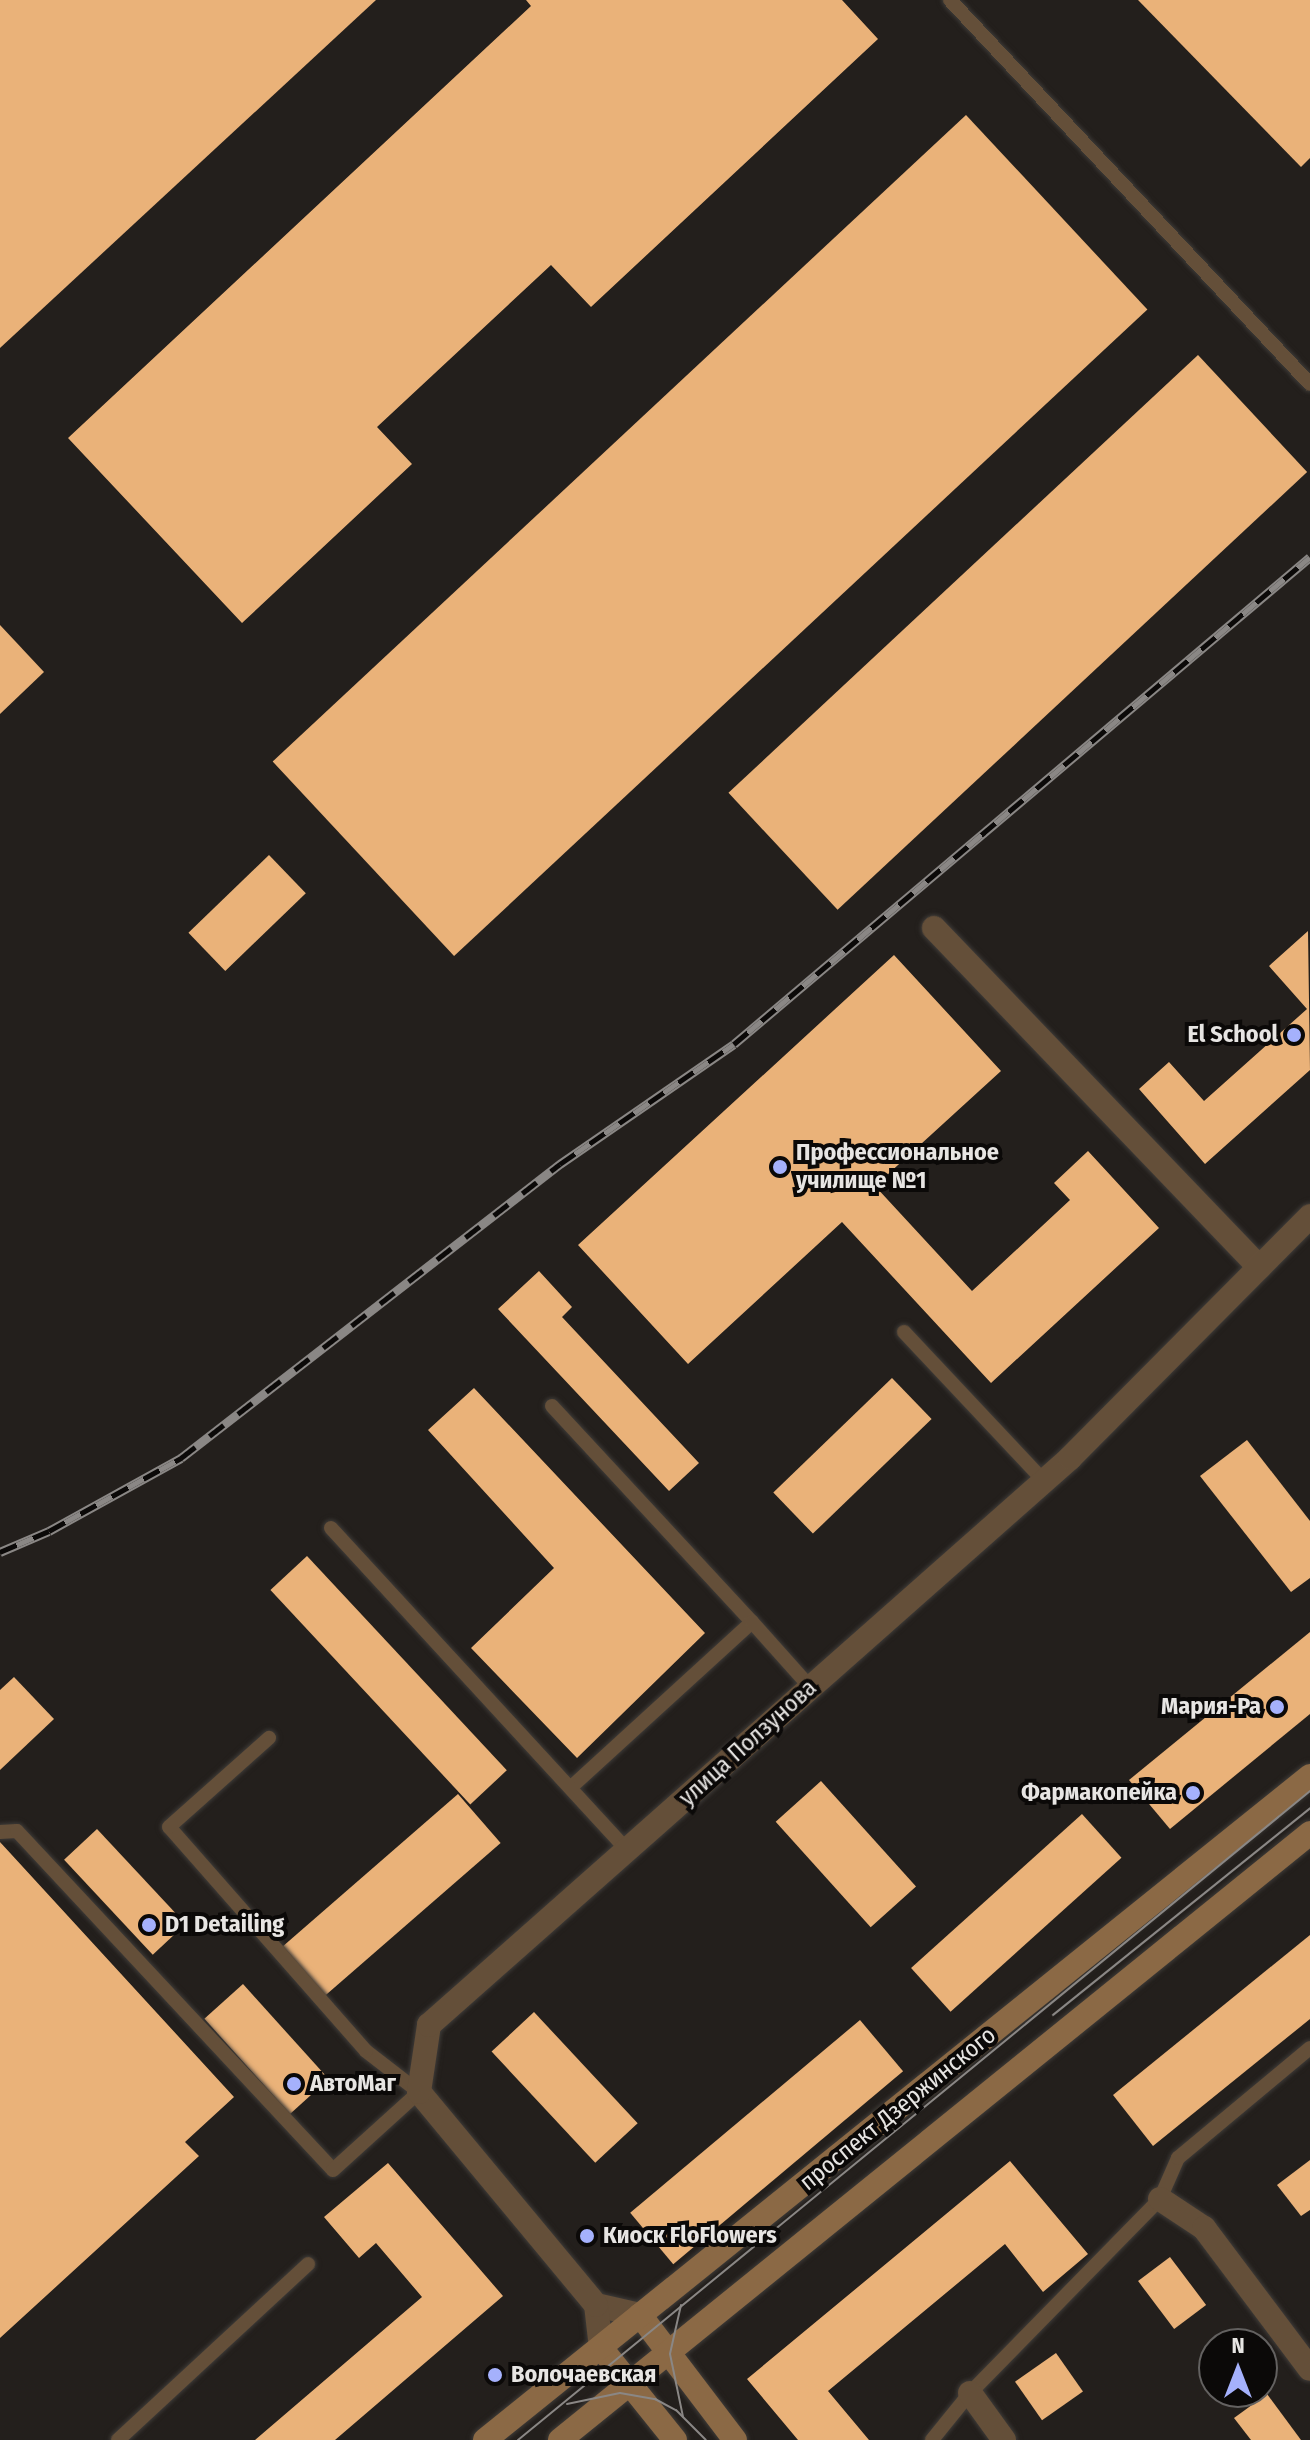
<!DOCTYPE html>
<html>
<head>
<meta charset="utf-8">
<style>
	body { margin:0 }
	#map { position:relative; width:1310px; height:2440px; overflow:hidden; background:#231f1c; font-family:"Fira Sans Condensed",sans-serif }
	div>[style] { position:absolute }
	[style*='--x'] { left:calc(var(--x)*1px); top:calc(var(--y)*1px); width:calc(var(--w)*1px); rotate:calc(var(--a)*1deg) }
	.building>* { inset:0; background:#eab279; transform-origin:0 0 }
	.roads { filter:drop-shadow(0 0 2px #3e3b38) drop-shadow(0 0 2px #3e3b38) }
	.service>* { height:14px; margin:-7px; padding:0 7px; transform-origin:7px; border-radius:7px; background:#644f39 }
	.minor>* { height:24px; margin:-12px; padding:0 12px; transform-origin:12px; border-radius:12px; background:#644f39 }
	.secondary>* { height:24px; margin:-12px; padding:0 12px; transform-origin:12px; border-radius:12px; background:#8b6945 }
	.tram>* { height:2px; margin:-1px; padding:0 1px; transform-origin:1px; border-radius:1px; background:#8a8785 }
	.rail>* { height:9px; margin-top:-4.5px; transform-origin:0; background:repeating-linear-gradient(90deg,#0b0908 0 18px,#8a8785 0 36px); box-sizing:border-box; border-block:2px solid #8a8785 }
	.dots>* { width:22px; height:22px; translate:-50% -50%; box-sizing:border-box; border:4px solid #0b0908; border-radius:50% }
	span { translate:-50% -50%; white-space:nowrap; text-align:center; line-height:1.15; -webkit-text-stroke:8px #0b0908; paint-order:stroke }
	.poi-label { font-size:24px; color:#e7e5e3; font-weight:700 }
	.right { translate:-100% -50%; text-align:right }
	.left { translate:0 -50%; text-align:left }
	.street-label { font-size:24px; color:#e7e5e3 }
	.north { position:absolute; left:1198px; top:2328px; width:80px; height:80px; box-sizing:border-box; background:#0b0908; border:2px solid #636160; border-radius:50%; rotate:0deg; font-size:22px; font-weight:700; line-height:32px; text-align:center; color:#e7e5e3 }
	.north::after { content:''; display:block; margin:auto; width:28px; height:36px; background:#a5b1fc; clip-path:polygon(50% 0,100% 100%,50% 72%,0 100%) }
</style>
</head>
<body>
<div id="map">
	<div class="building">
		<div style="clip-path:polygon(0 0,376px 0,0 348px)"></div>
		<div style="clip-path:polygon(526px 0,842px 0,878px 39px,591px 307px,551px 265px,377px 427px,412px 464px,242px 623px,68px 438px,531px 6px)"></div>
		<div style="clip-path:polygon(1138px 0,1310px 0,1310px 158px,1301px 167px)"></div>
		<div style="left:966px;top:115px;width:266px;height:948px;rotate:47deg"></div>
		<div style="left:1198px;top:355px;width:160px;height:642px;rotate:47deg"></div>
		<div style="clip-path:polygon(0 625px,44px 672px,0 714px)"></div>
		<div style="left:269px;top:855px;width:53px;height:112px;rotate:46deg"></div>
		<div style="clip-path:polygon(1308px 931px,1310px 1070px,1205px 1164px,1139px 1089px,1169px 1062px,1204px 1101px,1307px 1009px,1269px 966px)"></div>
		<div style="clip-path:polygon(894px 955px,1001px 1071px,875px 1186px,972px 1291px,1070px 1200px,1054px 1183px,1088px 1151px,1159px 1228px,991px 1383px,842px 1222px,688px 1364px,578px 1245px)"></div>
		<div style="clip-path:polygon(539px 1271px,572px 1307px,562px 1317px,699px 1463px,669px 1491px,498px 1309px)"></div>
		<div style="left:892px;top:1378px;width:57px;height:165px;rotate:46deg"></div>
		<div style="clip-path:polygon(474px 1388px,705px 1633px,577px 1758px,471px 1648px,554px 1568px,428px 1430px)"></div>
		<div style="clip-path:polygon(1247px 1440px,1310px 1521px,1310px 1578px,1291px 1592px,1200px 1476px)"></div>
		<div style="left:307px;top:1556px;width:293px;height:50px;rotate:47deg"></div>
		<div style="clip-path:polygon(1310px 1632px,1310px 1714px,1170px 1829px,1129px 1780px)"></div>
		<div style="clip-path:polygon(14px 1677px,54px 1719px,0 1770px,0 1690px)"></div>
		<div style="left:821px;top:1781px;width:142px;height:61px;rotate:48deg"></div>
		<div style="left:458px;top:1794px;width:65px;height:232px;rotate:49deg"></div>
		<div style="left:1082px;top:1814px;width:59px;height:230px;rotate:48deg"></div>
		<div style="left:97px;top:1829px;width:130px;height:45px;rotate:47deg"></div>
		<div style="clip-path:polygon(0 1842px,234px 2097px,185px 2142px,199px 2156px,0 2338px)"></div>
		<div style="clip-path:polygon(1310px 1935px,1310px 2019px,1153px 2146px,1113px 2095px)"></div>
		<div style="left:243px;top:1984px;width:128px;height:52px;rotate:48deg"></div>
		<div style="left:534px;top:2012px;width:152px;height:58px;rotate:47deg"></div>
		<div style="left:860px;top:2020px;width:67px;height:300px;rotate:50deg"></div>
		<div style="clip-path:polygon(1310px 2160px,1310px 2210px,1301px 2216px,1277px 2185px)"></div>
		<div style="clip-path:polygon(1010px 2161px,1088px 2254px,1043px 2292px,1005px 2244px,828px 2391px,869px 2440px,798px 2440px,747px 2379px)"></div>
		<div style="clip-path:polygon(388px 2163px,503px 2296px,335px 2440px,255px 2440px,422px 2297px,376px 2243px,359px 2258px,324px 2217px)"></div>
		<div style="left:1170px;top:2257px;width:60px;height:40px;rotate:53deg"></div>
		<div style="left:1056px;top:2353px;width:47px;height:50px;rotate:55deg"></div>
		<div style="clip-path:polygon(1267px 2394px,1301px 2440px,1251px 2440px,1234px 2418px)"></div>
	</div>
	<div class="roads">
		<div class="service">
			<div style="--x:950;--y:0;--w:526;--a:46.85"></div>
			<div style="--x:904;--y:1332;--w:204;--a:46.8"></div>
			<div style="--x:552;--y:1406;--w:294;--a:47.2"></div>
			<div style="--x:752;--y:1622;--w:246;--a:137.6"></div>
			<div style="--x:331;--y:1528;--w:437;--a:47.4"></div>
			<div style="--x:752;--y:1622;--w:89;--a:48.2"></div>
			<div style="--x:0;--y:1832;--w:17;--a:-3"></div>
			<div style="--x:17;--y:1831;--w:463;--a:47"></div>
			<div style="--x:333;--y:2170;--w:116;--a:-42.2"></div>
			<div style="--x:419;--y:2092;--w:67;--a:-142.3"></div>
			<div style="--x:366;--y:2051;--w:298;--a:-131.3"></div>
			<div style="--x:169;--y:1827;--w:134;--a:-41.7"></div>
			<div style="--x:118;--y:2440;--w:259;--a:-42.8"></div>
			<div style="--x:932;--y:2440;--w:60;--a:-51"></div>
			<div style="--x:970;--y:2393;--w:272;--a:-45.6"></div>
			<div style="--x:1160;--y:2199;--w:45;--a:-66.3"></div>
			<div style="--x:1178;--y:2158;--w:172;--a:-39.8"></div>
		</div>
		<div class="minor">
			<div style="--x:934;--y:928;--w:470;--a:46.2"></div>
			<div style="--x:1160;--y:2199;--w:53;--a:33.4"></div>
			<div style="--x:1204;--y:2228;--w:176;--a:53.1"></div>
			<div style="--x:596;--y:2305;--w:45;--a:12.8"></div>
			<div style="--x:601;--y:2348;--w:43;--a:-96.6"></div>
			<div style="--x:596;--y:2305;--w:277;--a:-129.7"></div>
			<div style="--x:419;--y:2092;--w:68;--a:-81.5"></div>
			<div style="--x:429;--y:2025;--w:856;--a:-41.49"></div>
			<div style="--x:1070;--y:1458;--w:341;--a:-45.2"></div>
			<div style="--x:970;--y:2393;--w:58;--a:54.1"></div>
		</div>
		<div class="secondary">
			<div style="--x:640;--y:2315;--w:157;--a:52.8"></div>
			<div style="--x:601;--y:2348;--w:118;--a:51.2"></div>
			<div style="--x:485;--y:2440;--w:1059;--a:-38.83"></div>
			<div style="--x:560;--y:2440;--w:965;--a:-38.98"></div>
		</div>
	</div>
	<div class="tram">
		<div style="--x:1053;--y:2015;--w:330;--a:-38.8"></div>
		<div style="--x:681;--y:2305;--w:50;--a:102.7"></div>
		<div style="--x:670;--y:2354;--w:64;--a:78.3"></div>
		<div style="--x:567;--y:2404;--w:54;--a:-11.7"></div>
		<div style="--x:620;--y:2393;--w:36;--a:10"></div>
		<div style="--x:655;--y:2399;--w:24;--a:28"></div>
		<div style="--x:676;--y:2410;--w:42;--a:45"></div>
		<div style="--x:518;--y:2440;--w:1024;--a:-39.33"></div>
	</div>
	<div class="rail">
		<div style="--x:0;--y:1552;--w:53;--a:-23.2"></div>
		<div style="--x:49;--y:1531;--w:151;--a:-28.9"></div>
		<div style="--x:181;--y:1458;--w:480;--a:-37.8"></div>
		<div style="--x:560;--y:1164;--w:211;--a:-34.6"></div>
		<div style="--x:734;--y:1044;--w:754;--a:-40.21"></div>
	</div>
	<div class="dots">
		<div style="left:1294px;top:1035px;background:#a5b1fc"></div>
		<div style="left:780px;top:1167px;background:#a5b1fc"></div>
		<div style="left:1277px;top:1707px;background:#a5b1fc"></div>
		<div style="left:1193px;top:1793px;background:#a5b1fc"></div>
		<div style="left:149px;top:1925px;background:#a5b1fc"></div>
		<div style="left:294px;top:2084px;background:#a5b1fc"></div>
		<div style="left:587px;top:2236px;background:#a5b1fc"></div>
		<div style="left:495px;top:2375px;background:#a5b1fc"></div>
	</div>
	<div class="poi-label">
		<span class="right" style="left:1278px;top:1035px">El School</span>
		<span class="left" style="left:796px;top:1167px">Профессиональное<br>училище №1</span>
		<span class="right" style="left:1261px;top:1707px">Мария-Ра</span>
		<span class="right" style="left:1177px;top:1793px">Фармакопейка</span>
		<span class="left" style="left:165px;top:1925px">D1 Detailing</span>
		<span class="left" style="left:310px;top:2084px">АвтоМаг</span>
		<span class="left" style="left:603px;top:2236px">Киоск FloFlowers</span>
		<span class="left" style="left:511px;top:2375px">Волочаевская</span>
	</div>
	<div class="street-label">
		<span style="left:748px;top:1743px;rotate:-42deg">улица Ползунова</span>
		<span style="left:898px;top:2109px;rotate:-39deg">проспект Дзержинского</span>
	</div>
	<div class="north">N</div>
</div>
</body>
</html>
